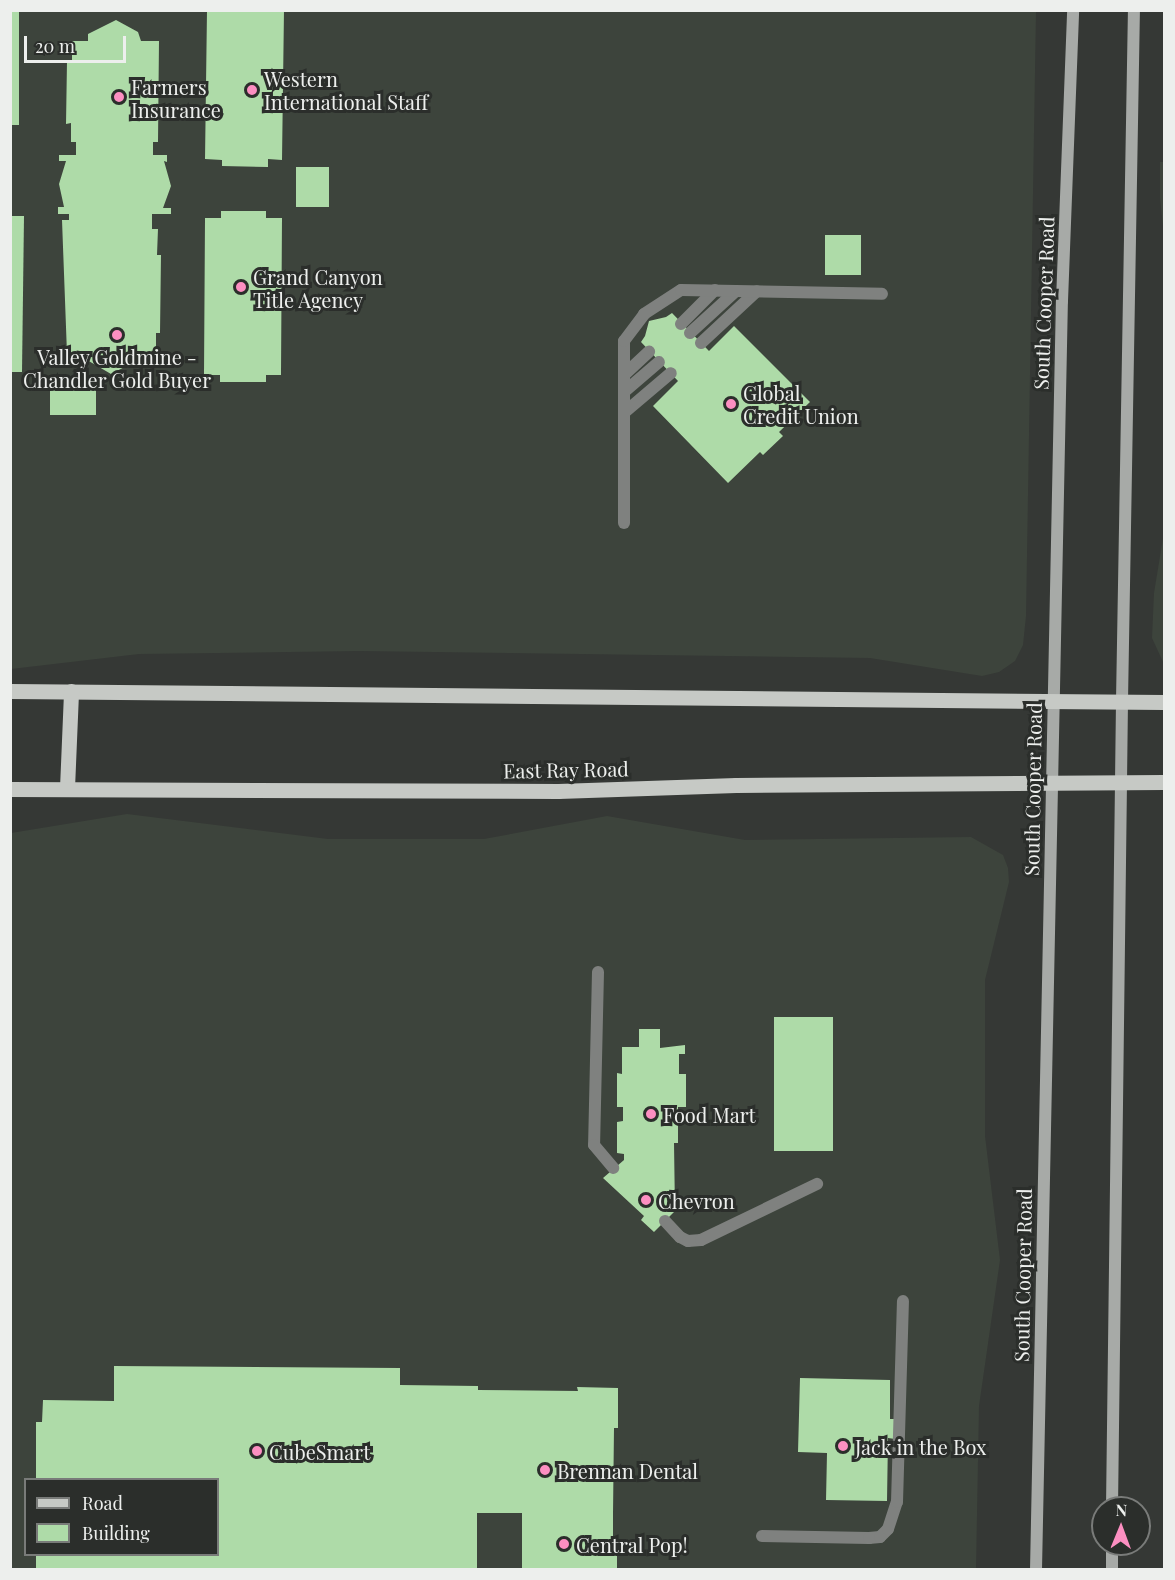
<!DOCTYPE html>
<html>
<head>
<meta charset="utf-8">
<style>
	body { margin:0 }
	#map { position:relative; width:1175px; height:1580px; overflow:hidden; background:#353835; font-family:"Playfair Display",serif }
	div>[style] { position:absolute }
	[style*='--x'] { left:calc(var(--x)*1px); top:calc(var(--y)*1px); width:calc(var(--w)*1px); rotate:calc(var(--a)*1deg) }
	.built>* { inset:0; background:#3d443c }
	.building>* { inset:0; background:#aedba8; transform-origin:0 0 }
	.service>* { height:12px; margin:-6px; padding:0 6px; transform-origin:6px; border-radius:6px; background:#7f817f }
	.secondary>* { height:12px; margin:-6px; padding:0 6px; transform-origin:6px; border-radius:6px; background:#a7aaa7 }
	.primary>* { height:15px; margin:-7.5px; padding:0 7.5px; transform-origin:7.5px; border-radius:7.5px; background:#c6c9c5 }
	.dots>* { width:16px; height:16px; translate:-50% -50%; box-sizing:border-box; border:3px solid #2b2e2b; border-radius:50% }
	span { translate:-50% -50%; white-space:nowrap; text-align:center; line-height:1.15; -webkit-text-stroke:6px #2b2e2b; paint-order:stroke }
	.poi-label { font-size:20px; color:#edefed }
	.left { translate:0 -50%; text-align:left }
	.street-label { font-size:20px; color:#edefed }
	.frame { position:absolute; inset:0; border:12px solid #edefed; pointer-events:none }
	.legend { position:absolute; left:24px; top:1478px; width:195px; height:78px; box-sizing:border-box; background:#2b2e2b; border:2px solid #797b79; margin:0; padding:8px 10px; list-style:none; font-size:18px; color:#edefed }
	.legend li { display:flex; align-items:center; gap:12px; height:30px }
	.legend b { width:30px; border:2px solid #797b79 }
	.north { position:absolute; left:1091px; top:1496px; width:60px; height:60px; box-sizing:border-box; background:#2b2e2b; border:2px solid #797b79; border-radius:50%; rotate:1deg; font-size:16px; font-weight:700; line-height:24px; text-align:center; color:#edefed }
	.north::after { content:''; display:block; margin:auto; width:21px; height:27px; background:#fc8fc1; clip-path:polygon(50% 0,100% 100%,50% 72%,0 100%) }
	.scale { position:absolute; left:24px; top:36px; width:102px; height:27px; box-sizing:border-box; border:3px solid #edefed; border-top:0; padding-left:8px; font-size:18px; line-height:21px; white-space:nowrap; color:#edefed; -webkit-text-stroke:4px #2b2e2b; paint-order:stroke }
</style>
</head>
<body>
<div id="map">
	<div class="built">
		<div style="clip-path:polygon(10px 11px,1036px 11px,1026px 616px,1023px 645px,1015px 661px,999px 672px,982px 676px,870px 658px,359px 651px,139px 654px,11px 669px)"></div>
		<div style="clip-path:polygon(1160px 162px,1164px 162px,1164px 236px,1160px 198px)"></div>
		<div style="clip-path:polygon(1164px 532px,1164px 664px,1152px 638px,1154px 593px)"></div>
		<div style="clip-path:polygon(evenodd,127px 814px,328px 839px,484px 839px,607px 816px,745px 840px,971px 837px,1003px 855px,1008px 868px,1009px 882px,985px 980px,985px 1136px,1000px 1260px,979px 1406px,976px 1569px,11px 1570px,11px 833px,127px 814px,26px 1480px,218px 1480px,218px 1554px,26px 1554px,26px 1480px)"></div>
	</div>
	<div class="building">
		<div style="left:10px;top:10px;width:9px;height:115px"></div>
		<div style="clip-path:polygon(207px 10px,284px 10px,282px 160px,268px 159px,268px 167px,222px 166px,222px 160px,205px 159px)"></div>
		<div style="clip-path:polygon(116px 20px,138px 32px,141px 41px,159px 41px,158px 142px,153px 142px,153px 155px,167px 155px,167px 162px,164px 161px,171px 186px,163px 208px,171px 208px,171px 214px,152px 214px,152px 229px,158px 229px,157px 255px,161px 255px,160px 333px,156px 333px,156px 353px,138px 353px,138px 360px,111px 374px,87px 360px,86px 353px,67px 354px,62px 220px,69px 220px,69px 214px,58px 214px,58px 207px,64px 207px,59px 184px,66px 161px,59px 161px,59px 155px,76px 155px,76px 142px,71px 142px,71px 123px,66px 124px,67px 61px,72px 61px,72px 41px,88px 41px,88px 34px)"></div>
		<div style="left:296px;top:167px;width:33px;height:40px"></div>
		<div style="clip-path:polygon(221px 211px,266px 211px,266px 218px,282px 218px,281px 375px,266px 375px,266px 382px,220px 382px,220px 375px,204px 375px,205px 218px,221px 218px)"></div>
		<div style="clip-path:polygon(10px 216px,24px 216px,22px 372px,10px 372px)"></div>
		<div style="left:825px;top:235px;width:36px;height:40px"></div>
		<div style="clip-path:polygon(672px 313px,709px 351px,734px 326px,810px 402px,779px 432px,783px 436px,763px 455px,760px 452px,728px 483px,653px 406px,678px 381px,641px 342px,645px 336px,649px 321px,666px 317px)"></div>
		<div style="left:50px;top:380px;width:46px;height:35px"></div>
		<div style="left:774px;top:1017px;width:59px;height:134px"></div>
		<div style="clip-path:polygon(639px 1029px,660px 1029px,660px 1048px,685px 1045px,685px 1054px,679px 1054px,679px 1074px,686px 1074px,686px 1107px,678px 1107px,678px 1143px,674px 1143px,675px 1211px,654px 1232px,641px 1220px,644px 1216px,603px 1178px,624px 1160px,624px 1154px,617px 1153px,617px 1122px,623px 1121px,623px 1107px,617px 1107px,617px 1073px,622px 1074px,622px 1047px,639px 1047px)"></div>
		<div style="clip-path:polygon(114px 1366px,400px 1368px,400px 1385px,478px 1386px,478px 1390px,578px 1391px,577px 1387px,618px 1388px,618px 1428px,614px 1428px,613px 1514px,613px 1541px,617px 1541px,617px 1570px,522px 1570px,522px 1513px,477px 1513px,477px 1570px,36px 1570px,36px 1554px,218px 1554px,218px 1480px,36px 1480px,36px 1422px,42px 1422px,43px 1400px,114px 1401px)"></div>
		<div style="clip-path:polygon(800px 1378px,890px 1380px,890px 1419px,895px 1419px,895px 1439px,888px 1438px,887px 1501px,826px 1500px,827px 1453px,798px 1452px)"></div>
	</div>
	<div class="service">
		<div style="--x:681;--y:324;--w:48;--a:-45"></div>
		<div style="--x:690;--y:333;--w:62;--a:-42.4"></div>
		<div style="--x:701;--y:343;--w:76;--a:-42.9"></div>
		<div style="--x:625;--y:374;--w:33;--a:-43"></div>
		<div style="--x:624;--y:392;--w:46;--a:-40.6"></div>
		<div style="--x:625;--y:412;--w:60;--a:-40.3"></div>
		<div style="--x:624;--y:523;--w:182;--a:-90"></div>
		<div style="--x:624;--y:341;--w:34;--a:-53"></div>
		<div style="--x:644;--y:314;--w:44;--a:-33"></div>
		<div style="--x:681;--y:290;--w:201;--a:1.1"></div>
		<div style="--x:598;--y:972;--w:173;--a:91.3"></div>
		<div style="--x:594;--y:1145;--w:30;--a:50"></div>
		<div style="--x:665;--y:1221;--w:22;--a:47"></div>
		<div style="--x:680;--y:1237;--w:9;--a:27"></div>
		<div style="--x:688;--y:1241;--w:13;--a:-4"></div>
		<div style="--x:701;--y:1240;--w:129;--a:-25.8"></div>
		<div style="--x:762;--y:1536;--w:107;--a:1.1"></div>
		<div style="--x:869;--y:1538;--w:11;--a:-5"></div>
		<div style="--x:880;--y:1537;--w:11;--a:-45"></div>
		<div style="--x:888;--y:1529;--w:28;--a:-72"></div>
		<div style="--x:897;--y:1502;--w:201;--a:-88.3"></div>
	</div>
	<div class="secondary">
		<div style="--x:1112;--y:1508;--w:807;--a:-89.29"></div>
		<div style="--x:1122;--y:701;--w:691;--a:-89.01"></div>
		<div style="--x:1036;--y:1570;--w:1269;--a:-88.83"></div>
		<div style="--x:1062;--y:301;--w:291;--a:-87.8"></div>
		<div style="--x:1112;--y:1570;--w:26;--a:-90"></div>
	</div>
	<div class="primary">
		<div style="--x:10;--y:691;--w:1154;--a:0.55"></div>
		<div style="--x:67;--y:788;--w:97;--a:-87.6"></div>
		<div style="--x:10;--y:789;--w:548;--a:0.21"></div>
		<div style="--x:558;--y:791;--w:178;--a:-1.9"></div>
		<div style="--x:736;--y:785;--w:428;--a:-0.4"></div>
	</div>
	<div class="dots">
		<div style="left:252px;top:90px;background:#fc8fc1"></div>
		<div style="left:119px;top:97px;background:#fc8fc1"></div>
		<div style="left:241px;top:287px;background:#fc8fc1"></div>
		<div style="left:117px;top:335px;background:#fc8fc1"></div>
		<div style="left:731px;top:404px;background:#fc8fc1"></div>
		<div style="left:651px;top:1114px;background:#fc8fc1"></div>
		<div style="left:646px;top:1200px;background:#fc8fc1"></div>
		<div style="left:843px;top:1446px;background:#fc8fc1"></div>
		<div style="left:257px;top:1451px;background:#fc8fc1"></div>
		<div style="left:545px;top:1470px;background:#fc8fc1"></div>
		<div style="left:564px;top:1544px;background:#fc8fc1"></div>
	</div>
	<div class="poi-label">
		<span class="left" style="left:264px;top:90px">Western<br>International Staff</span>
		<span class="left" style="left:131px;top:98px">Farmers<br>Insurance</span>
		<span class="left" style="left:253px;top:288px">Grand Canyon<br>Title Agency</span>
		<span style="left:117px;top:368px">Valley Goldmine -<br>Chandler Gold Buyer</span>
		<span class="left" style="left:743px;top:404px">Global<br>Credit Union</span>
		<span class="left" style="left:663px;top:1114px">Food Mart</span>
		<span class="left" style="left:658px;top:1200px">Chevron</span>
		<span class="left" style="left:855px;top:1446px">Jack in the Box</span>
		<span class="left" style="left:269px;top:1451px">CubeSmart</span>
		<span class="left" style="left:557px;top:1470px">Brennan Dental</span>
		<span class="left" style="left:576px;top:1544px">Central Pop!</span>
	</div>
	<div class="street-label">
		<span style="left:1043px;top:303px;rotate:-88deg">South Cooper Road</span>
		<span style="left:566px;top:769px;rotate:-1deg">East Ray Road</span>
		<span style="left:1032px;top:789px;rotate:-89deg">South Cooper Road</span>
		<span style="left:1022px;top:1275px;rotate:-89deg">South Cooper Road</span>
	</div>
	<div class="frame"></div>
	<ul class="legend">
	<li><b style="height:8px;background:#c6c9c5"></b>Road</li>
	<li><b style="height:16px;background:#aedba8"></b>Building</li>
	</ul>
	<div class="north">N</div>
	<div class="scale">20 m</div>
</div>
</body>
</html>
